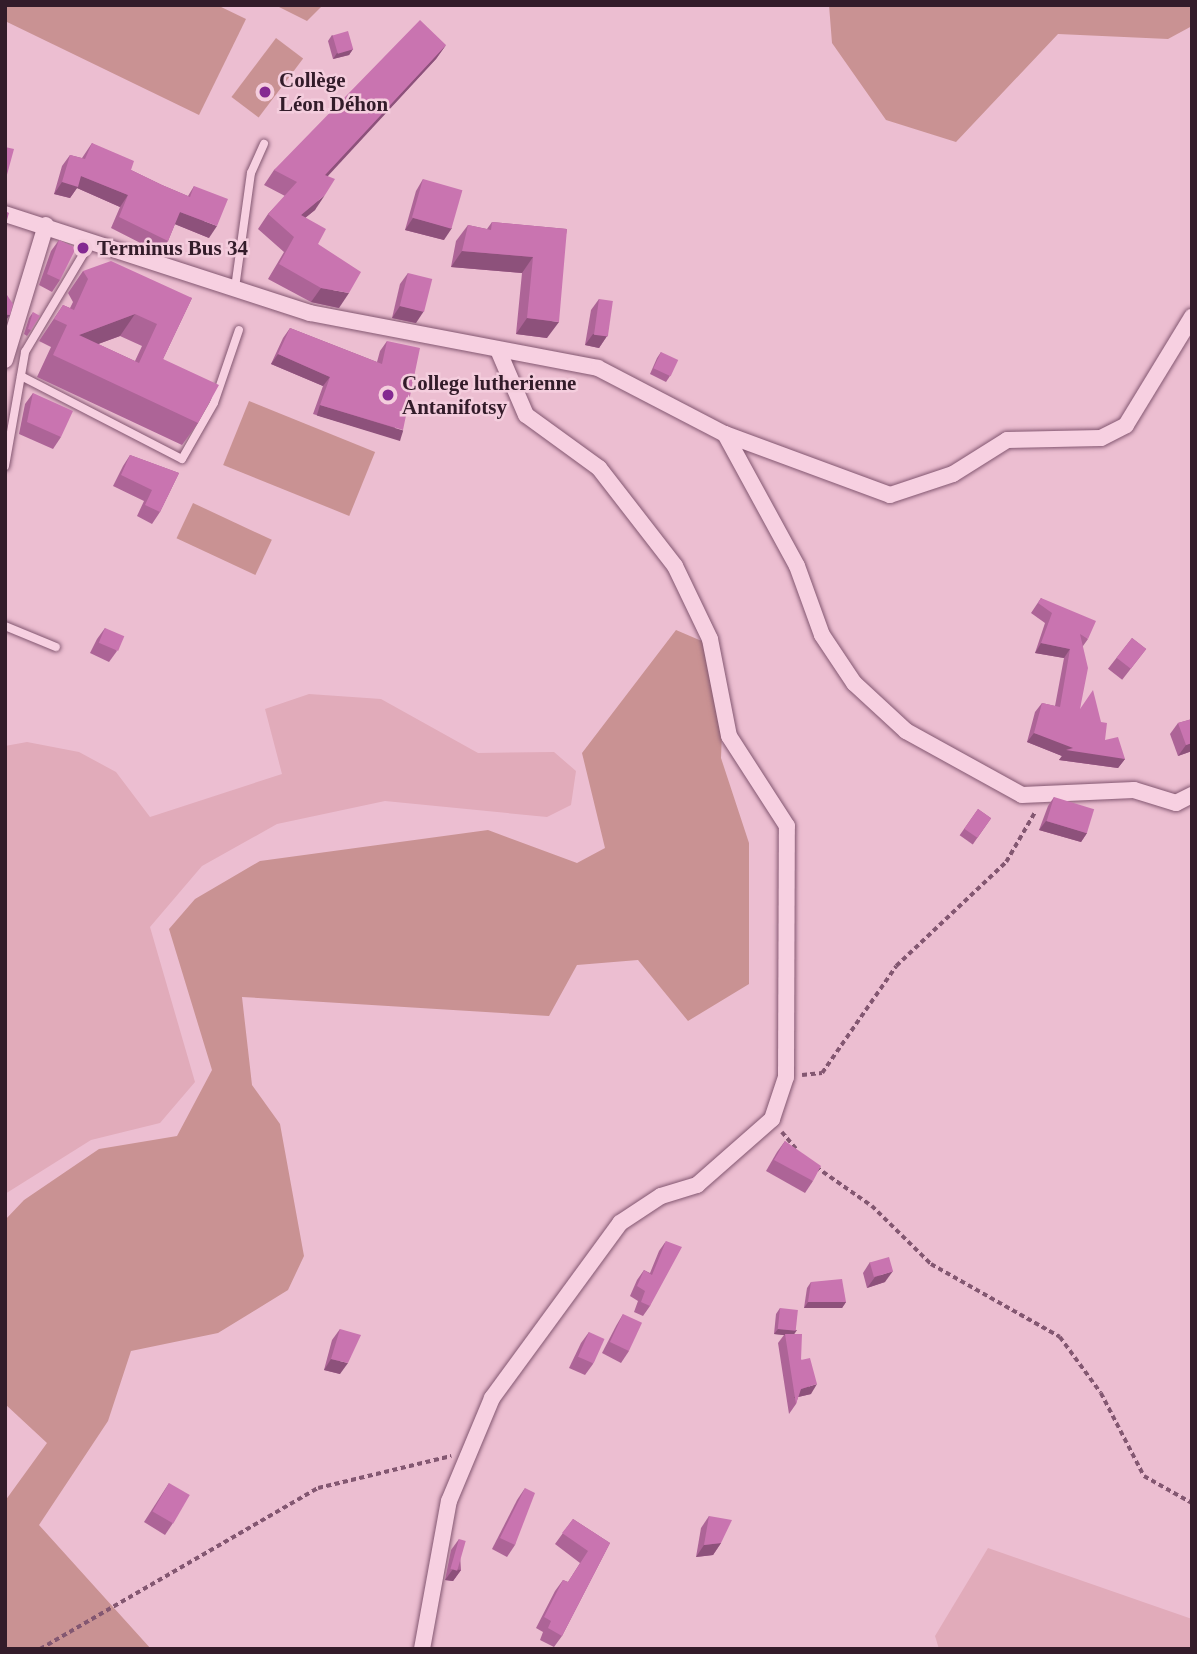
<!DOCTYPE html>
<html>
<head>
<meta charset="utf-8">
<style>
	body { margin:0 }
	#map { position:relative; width:1197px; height:1654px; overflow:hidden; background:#ecbed1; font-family:"Times New Roman",serif }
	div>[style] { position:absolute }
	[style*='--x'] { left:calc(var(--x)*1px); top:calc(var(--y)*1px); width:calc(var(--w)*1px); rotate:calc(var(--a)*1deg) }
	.farmland>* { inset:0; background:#e1abba }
	.green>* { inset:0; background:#c99293; transform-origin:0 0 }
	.path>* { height:3.5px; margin-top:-1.75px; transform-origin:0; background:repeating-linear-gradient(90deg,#835771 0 5px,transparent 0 8.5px) }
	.roads { filter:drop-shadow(0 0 2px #835771) drop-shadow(0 0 2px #835771) }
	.service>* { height:8px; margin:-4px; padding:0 4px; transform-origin:4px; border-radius:4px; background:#f7d0e1 }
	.minor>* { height:16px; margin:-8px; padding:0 8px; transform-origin:8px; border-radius:8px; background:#f7d0e1 }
	.wall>* { inset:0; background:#ad6497; transform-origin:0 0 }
	.shaded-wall>* { inset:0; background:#8d517b; transform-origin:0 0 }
	.building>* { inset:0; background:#c974b0; transform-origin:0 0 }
	.dots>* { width:19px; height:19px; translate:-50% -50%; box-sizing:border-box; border:4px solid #f4cddd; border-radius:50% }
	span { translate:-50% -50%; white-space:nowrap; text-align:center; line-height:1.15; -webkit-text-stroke:5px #f4cddd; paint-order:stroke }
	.poi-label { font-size:21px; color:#331c2a; font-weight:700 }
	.left { translate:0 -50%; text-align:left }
	.frame { position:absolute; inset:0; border:7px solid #331c2a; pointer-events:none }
</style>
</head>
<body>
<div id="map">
	<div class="farmland">
		<div style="clip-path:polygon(309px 694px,381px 699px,478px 753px,554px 752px,576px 771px,571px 805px,547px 817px,385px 801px,277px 824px,202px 866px,150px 927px,195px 1082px,160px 1123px,91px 1140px,5px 1194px,5px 746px,27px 742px,79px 752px,116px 772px,150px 817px,282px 774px,265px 709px)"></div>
		<div style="clip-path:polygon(988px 1548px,1192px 1619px,1192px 1649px,939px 1649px,935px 1636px)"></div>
	</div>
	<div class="green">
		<div style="clip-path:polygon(5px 5px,217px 5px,246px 19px,199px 115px,5px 21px)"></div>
		<div style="clip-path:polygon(275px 5px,323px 5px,307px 21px)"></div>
		<div style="clip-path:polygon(829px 5px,1192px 5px,1192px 26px,1168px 39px,1058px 34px,956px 142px,886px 120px,832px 43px)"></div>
		<div style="left:276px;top:38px;width:34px;height:74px;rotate:37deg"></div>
		<div style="left:249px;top:401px;width:136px;height:69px;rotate:22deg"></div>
		<div style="left:193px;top:503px;width:87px;height:39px;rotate:25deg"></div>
		<div style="clip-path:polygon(676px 630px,711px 645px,723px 706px,721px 758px,749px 843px,749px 984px,688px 1021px,638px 960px,577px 965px,549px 1016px,242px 997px,252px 1085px,280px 1124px,304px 1256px,288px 1290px,218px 1333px,131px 1351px,108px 1421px,39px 1525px,151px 1649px,5px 1649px,5px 1501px,47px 1443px,5px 1404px,5px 1220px,24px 1200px,99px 1149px,177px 1136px,212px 1070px,169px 929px,195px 899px,260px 861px,488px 830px,577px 863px,605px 848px,582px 753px)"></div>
	</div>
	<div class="path">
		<div style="--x:802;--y:1075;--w:20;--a:-6"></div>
		<div style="--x:822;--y:1073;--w:130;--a:-55.3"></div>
		<div style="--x:896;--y:966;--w:151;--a:-43.4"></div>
		<div style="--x:1006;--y:862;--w:58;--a:-59.9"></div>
		<div style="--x:782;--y:1132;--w:23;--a:50"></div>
		<div style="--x:816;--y:1167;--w:68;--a:34.9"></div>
		<div style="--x:872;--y:1206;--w:83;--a:44.5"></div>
		<div style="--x:931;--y:1264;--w:148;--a:29.5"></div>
		<div style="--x:1060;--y:1337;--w:69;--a:53.8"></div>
		<div style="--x:1101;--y:1393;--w:93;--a:62.6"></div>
		<div style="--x:1144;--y:1476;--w:55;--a:29.4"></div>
		<div style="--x:40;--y:1649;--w:321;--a:-30.1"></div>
		<div style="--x:318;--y:1488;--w:137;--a:-13.5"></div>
	</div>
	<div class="roads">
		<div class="service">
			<div style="--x:235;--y:288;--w:116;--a:-82.1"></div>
			<div style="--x:251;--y:173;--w:32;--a:-66"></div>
			<div style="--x:21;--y:376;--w:181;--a:27.3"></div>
			<div style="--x:182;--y:459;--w:64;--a:-60.3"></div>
			<div style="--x:214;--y:403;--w:77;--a:-71.1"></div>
			<div style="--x:5;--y:466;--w:116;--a:-80"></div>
			<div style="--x:25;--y:352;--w:127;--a:-59.2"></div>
			<div style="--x:5;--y:626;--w:55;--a:22.4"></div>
		</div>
		<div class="minor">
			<div style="--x:5;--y:214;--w:321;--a:18"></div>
			<div style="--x:310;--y:313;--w:293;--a:10.8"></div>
			<div style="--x:598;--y:368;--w:143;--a:27.5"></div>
			<div style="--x:725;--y:434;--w:176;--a:20.3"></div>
			<div style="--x:890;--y:495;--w:66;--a:-18.4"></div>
			<div style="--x:953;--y:474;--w:64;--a:-32.2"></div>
			<div style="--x:1007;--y:440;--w:94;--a:-1.2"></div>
			<div style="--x:1101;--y:438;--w:28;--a:-27"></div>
			<div style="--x:1126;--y:425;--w:127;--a:-58.6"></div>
			<div style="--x:5;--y:360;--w:141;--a:-73.1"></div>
			<div style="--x:725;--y:434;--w:150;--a:61.4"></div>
			<div style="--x:797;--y:566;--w:73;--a:70.1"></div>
			<div style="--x:822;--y:635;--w:58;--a:56.3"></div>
			<div style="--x:854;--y:683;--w:71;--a:42.7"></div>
			<div style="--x:906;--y:731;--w:132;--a:28.9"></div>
			<div style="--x:1022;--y:795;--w:112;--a:-2.6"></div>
			<div style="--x:1134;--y:790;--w:44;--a:17.2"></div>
			<div style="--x:1176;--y:803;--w:18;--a:-27"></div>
			<div style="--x:422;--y:1649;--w:150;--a:-79.7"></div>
			<div style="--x:449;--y:1501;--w:112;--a:-67.3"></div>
			<div style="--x:492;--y:1398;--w:217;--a:-53.8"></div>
			<div style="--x:620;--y:1223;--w:49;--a:-33.4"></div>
			<div style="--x:661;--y:1196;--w:38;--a:-17"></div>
			<div style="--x:697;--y:1185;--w:100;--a:-41.3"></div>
			<div style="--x:772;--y:1119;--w:44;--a:-71.6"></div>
			<div style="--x:786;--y:1077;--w:251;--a:-89.8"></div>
			<div style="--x:787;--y:826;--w:107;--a:-122.8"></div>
			<div style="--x:729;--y:736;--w:99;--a:-101.1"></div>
			<div style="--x:710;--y:639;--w:81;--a:-115.6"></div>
			<div style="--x:675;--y:566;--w:124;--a:-127.8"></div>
			<div style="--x:599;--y:468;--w:90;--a:-144"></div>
			<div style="--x:526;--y:415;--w:69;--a:-113.2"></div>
		</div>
	</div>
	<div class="wall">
		<div style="clip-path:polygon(332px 35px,353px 49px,349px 55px,333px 59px,328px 41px)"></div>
		<div style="clip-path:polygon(446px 45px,436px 59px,327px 176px,315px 210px,305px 218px,318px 244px,339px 308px,311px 302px,268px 279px,284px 252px,258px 229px,268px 214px,285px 196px,264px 185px,274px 170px)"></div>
		<div style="clip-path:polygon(92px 143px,131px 170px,162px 185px,188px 196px,194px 186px,209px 238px,175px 224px,168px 241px,160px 253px,111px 228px,120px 207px,77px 188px,70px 198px,54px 194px,62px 166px,70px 155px,82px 158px)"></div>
		<div style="clip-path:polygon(423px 179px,444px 240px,405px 230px,416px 191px)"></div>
		<div style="clip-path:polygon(492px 222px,567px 229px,547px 338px,516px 334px,522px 273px,451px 267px,456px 241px,468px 225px,487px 229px)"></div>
		<div style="clip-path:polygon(59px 240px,60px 280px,52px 292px,39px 285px,51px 251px)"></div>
		<div style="clip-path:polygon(evenodd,83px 271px,192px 298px,163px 359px,198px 423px,182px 445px,37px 377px,51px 347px,39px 341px,63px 305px,70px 308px,73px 302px,68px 293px,83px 271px,120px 336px,142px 346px,135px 361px,98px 344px,120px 336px)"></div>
		<div style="clip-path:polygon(408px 273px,416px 323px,392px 318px,400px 284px)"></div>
		<div style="clip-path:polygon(599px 299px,607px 336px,599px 348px,585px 345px,591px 310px)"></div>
		<div style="clip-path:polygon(33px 312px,31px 330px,27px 336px,24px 334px,29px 318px)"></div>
		<div style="clip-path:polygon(290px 328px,377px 362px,380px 351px,387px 341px,396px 439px,313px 414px,323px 386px,271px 364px,283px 338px)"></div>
		<div style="clip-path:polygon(661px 352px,670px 376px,666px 382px,650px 374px,657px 358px)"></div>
		<div style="clip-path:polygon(33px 393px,61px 437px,53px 449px,19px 434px,25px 404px)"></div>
		<div style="clip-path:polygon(130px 455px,179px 473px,160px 512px,152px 524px,137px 516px,144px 501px,113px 486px,123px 466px)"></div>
		<div style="clip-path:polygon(1041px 598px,1088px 639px,1083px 646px,1080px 709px,1105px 740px,1125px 759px,1118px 768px,1059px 760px,1062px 756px,1027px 742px,1035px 712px,1042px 703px,1055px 706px,1064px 658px,1035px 653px,1045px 623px,1031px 613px)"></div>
		<div style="clip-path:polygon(105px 628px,117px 651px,109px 662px,90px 653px,97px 639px)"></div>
		<div style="left:1132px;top:638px;width:18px;height:39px;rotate:38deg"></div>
		<div style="clip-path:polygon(1192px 719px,1192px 751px,1178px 756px,1170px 734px,1178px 723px)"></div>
		<div style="clip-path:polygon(1054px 797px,1087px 833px,1081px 842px,1039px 830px,1048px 806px)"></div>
		<div style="left:978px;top:809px;width:16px;height:32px;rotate:35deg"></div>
		<div style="clip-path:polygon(785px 1141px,813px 1181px,805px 1193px,766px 1171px,777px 1152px)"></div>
		<div style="clip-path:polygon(666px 1241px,650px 1306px,643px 1316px,634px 1312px,638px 1301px,630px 1296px,637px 1280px,644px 1270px,650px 1273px,659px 1251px)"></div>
		<div style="clip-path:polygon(870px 1262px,885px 1282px,867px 1288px,863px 1273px)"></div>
		<div style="clip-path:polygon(811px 1282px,846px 1302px,842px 1308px,804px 1308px,807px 1288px)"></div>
		<div style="clip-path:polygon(780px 1308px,794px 1334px,811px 1394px,798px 1397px,796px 1404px,789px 1414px,778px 1343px,784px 1335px,774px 1334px,776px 1314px)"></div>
		<div style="clip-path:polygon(623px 1314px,629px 1351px,621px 1363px,602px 1353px,616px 1326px)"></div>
		<div style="clip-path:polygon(340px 1329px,340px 1374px,324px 1370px,332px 1340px)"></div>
		<div style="clip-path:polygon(589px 1332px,593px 1364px,585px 1375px,569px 1368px,581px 1343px)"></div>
		<div style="clip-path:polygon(169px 1483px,173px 1523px,165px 1535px,144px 1522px)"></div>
		<div style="clip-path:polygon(525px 1488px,515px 1545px,507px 1557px,492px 1549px,517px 1500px)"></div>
		<div style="clip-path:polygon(709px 1516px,721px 1543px,713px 1555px,696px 1557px,701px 1528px)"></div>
		<div style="clip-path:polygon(573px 1519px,610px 1543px,562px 1636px,554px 1647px,540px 1640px,543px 1632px,536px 1628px,555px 1591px,563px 1580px,568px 1582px,580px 1563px,555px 1544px)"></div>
		<div style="clip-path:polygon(459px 1539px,461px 1570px,453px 1581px,445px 1580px,451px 1550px)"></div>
	</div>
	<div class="shaded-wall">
		<div style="clip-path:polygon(446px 45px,436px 59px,315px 190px,325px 175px)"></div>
		<div style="clip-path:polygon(353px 49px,349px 55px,333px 59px,337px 53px)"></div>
		<div style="clip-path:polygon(81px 176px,128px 195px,120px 207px,77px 188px,70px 198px,54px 194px,62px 182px)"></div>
		<div style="clip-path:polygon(325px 195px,315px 210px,290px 230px,301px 215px)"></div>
		<div style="clip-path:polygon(180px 212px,217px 226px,209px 238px,172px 223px)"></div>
		<div style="clip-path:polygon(413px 218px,452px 228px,444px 240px,405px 230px)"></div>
		<div style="clip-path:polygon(462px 251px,533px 257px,522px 273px,451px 267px)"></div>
		<div style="clip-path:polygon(321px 288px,349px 293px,339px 308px,311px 302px)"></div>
		<div style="clip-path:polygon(400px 306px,424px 311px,416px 323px,392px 318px)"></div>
		<div style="clip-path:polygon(5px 314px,10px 315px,6px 320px,5px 320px)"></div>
		<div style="clip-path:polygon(135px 314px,120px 336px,63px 357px,79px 335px)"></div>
		<div style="clip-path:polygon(527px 318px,559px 322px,547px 338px,516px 334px)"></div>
		<div style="clip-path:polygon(593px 334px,607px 336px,599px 348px,585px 345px)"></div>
		<div style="clip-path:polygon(278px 354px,330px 377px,323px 386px,271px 364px)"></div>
		<div style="left:320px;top:405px;width:87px;height:11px;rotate:17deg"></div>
		<div style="clip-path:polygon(1041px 643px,1070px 649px,1064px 658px,1035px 653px)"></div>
		<div style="clip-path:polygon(1034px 733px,1125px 759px,1118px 768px,1059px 760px,1062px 756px,1027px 742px)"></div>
		<div style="clip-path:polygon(1192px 743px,1192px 751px,1178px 756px,1186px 745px)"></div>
		<div style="clip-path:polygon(1046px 821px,1087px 833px,1081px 842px,1039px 830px)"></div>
		<div style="clip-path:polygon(893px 1271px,885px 1282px,867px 1288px,875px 1277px)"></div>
		<div style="clip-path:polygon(808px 1302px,846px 1302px,842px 1308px,804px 1308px)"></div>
		<div style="clip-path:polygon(778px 1329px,797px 1330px,793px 1336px,774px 1334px)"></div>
		<div style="clip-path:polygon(331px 1359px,348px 1363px,340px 1374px,324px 1370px)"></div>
		<div style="clip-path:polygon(817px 1384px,811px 1394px,794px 1398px,801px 1389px)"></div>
		<div style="clip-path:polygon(721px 1543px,713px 1555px,696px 1557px,704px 1545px)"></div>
		<div style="clip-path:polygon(453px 1569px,461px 1570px,453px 1581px,445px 1580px)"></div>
	</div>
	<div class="building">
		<div style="clip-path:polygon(420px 20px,446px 45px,325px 175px,335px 179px,325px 195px,301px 215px,326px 229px,318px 244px,361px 272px,349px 293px,321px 288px,279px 264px,294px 237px,268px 214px,297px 182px,274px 170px)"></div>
		<div style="left:348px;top:31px;width:19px;height:16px;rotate:74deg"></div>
		<div style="clip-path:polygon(92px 143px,134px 161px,131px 170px,162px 185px,190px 197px,194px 186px,228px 199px,217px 226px,180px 212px,168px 241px,119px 217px,128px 195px,81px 176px,78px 187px,62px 182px,70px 155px,85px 159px)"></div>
		<div style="clip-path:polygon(5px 147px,14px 149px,5px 182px)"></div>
		<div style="left:423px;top:179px;width:41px;height:40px;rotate:16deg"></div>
		<div style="clip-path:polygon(5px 211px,9px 213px,5px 227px)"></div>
		<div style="clip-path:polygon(492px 222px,567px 229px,559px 322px,527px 318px,533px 257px,462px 251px,468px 225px,491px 230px)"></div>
		<div style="clip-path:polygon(59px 240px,76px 248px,60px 280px,47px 274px)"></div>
		<div style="clip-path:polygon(evenodd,111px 261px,192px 298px,163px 359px,219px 385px,198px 423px,53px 355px,67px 325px,54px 319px,63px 305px,74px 310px,88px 279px,83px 271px,111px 261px,135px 314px,157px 324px,139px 363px,79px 335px,135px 314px)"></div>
		<div style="left:408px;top:273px;width:25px;height:34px;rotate:14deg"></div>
		<div style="clip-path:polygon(5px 294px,7px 295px,13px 304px,10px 315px,5px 314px)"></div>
		<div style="left:599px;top:299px;width:14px;height:36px;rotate:8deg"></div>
		<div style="clip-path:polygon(33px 312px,40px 316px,31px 330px,28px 329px)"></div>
		<div style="clip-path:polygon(290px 328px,382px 364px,387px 341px,420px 348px,403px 430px,320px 405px,330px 377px,278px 354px)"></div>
		<div style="left:661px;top:352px;width:19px;height:18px;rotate:25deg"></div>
		<div style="clip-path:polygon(33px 393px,73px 411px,61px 437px,27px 422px)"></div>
		<div style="clip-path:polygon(130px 455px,179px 473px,160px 512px,145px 505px,152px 490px,121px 475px)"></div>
		<div style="clip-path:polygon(1041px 598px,1096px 621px,1088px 639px,1080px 634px,1088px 668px,1080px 709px,1093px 690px,1101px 722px,1107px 723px,1105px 740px,1118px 737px,1125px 759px,1066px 750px,1073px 748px,1034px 733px,1042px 703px,1060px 707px,1070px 649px,1041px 643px,1052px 613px,1038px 603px)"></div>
		<div style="left:105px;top:628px;width:21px;height:16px;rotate:23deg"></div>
		<div style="left:1132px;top:638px;width:18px;height:25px;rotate:38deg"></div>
		<div style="clip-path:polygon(1192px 719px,1192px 743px,1186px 745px,1178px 723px)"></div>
		<div style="left:1054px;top:797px;width:42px;height:25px;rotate:17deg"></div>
		<div style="left:978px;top:809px;width:16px;height:24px;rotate:35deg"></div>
		<div style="clip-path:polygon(785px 1141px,821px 1166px,813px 1181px,774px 1160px)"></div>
		<div style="clip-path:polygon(666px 1241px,682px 1247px,650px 1306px,641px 1302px,645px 1291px,637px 1286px,644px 1270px,652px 1275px)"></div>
		<div style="left:889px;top:1257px;width:15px;height:20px;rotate:74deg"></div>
		<div style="clip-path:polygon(842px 1279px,846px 1302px,808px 1302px,811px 1282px)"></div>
		<div style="left:780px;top:1308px;width:18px;height:21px;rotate:6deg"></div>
		<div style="left:623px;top:1314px;width:21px;height:31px;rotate:25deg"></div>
		<div style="clip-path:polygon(340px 1329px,361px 1335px,348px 1363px,331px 1359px)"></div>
		<div style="left:589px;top:1332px;width:17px;height:27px;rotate:24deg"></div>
		<div style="clip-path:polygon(785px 1334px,802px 1334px,801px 1360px,810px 1358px,817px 1384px,801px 1389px,796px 1404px)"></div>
		<div style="left:169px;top:1483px;width:24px;height:33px;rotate:30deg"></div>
		<div style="clip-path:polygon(525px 1488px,535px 1493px,515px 1545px,500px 1538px)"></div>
		<div style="clip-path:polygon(709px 1516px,732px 1520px,721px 1543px,704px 1545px)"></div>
		<div style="clip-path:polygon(573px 1519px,610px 1543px,562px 1636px,548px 1628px,551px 1621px,544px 1617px,563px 1580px,568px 1582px,588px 1551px,562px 1533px)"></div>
		<div style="left:459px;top:1539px;width:7px;height:31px;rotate:16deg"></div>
	</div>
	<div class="dots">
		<div style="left:265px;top:92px;background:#842991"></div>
		<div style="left:83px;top:248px;background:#842991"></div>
		<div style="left:388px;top:395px;background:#842991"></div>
	</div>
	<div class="poi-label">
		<span class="left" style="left:279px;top:92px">Collège<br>Léon Déhon</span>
		<span class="left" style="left:97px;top:248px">Terminus Bus 34</span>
		<span class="left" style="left:402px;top:395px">College lutherienne<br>Antanifotsy</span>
	</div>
	<div class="frame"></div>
</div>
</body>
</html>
